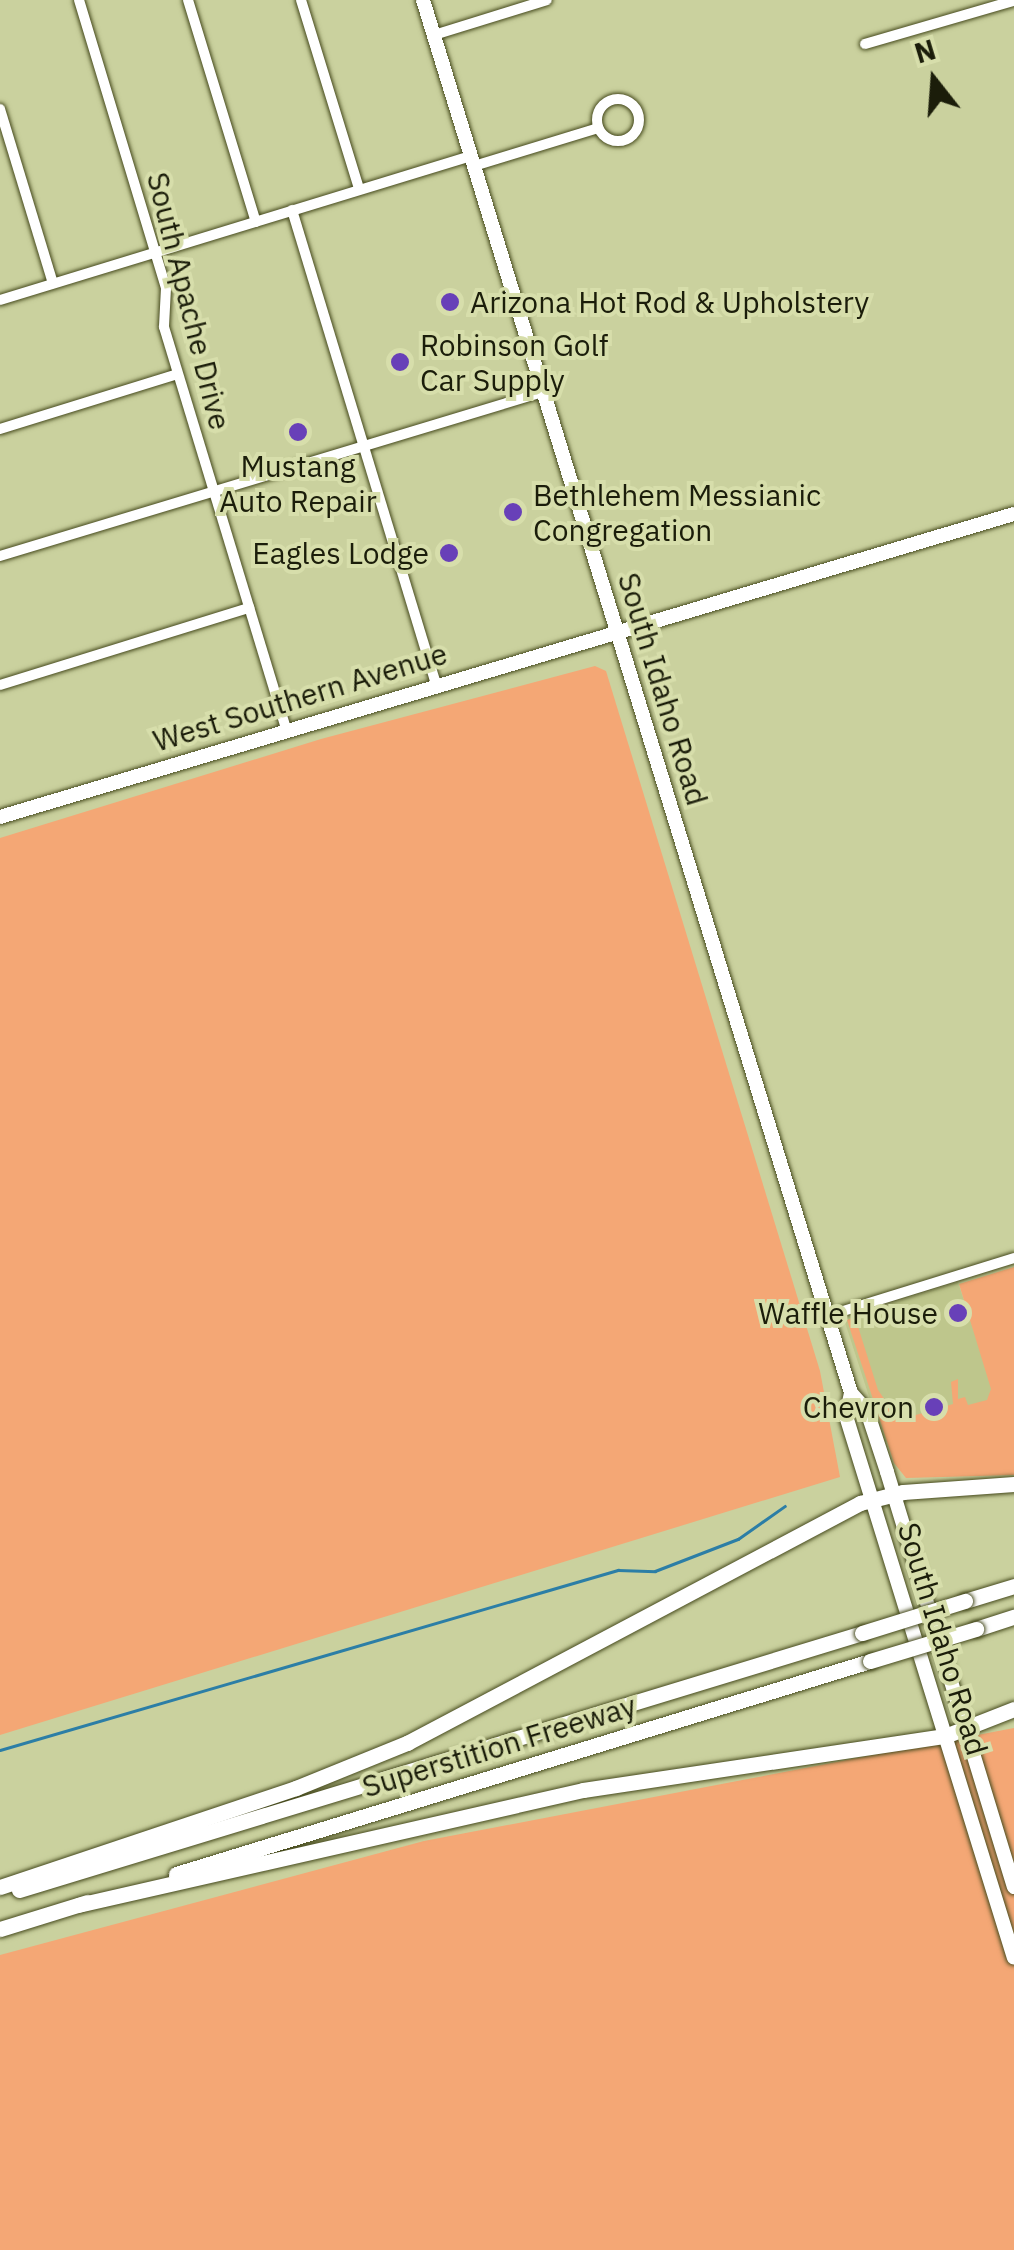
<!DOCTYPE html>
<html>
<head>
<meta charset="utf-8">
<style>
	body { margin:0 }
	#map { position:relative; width:1014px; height:2250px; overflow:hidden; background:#cad19e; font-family:"IBM Plex Sans",sans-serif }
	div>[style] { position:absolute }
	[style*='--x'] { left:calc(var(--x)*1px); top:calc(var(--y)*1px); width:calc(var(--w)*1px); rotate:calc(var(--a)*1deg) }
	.built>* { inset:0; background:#bec68c; transform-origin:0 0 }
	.green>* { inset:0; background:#f4a775 }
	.stream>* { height:2.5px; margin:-1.25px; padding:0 1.25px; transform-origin:1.25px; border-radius:1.25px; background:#2c7ea6 }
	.roads { filter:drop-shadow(0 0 2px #464a1d) drop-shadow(0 0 2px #464a1d) }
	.minor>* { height:10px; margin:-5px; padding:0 5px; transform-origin:5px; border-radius:5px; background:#fff }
	.minor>.ring { margin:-5px; padding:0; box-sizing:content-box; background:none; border:10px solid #fff; border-radius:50% }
	.major>* { height:14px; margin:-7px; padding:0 7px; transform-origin:7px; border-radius:7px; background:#fff }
	.highway>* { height:15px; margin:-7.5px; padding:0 7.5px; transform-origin:7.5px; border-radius:7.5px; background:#fff }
	.bridges { filter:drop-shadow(0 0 2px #464a1d) drop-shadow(0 0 2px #464a1d) }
	.highway-bridge>* { height:15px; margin:-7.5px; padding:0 7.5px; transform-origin:7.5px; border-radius:7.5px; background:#fff }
	.dots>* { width:28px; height:28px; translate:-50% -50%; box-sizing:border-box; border:5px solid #d7deab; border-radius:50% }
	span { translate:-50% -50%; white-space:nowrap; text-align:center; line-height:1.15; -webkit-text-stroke:8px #d7deab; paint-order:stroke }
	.street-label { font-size:30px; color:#1b1d0a }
	.poi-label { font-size:30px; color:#1b1d0a }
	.left { translate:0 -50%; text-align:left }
	.right { translate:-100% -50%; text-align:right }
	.north { position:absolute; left:884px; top:30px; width:100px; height:100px; -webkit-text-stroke:8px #d7deab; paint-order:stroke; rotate:343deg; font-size:28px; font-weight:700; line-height:40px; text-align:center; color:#1b1d0a }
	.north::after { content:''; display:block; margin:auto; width:35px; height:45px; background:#1b1d0a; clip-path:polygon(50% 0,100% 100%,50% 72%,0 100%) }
</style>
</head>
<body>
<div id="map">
	<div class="built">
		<div style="left:958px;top:1282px;width:130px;height:120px;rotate:72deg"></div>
	</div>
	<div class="green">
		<div style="clip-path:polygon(595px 666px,606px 671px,820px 1371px,840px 1477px,0 1735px,0 838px,321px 739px)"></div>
		<div style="clip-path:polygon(1014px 1267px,1014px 1475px,906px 1478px,894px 1463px,847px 1320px,855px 1317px,878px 1390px,899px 1420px,953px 1404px,951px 1382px,958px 1379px,958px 1399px,965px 1397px,968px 1405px,987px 1400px,991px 1389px,959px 1284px)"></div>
		<div style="clip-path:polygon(1014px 1728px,1014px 2250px,0 2250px,0 1955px,424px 1841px)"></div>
	</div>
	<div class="stream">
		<div style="--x:0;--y:1750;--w:644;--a:-16.24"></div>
		<div style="--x:618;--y:1570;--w:37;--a:2"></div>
		<div style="--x:655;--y:1571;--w:89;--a:-21.1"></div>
		<div style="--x:738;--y:1539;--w:57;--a:-35.1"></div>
	</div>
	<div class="roads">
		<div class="minor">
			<div style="--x:79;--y:0;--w:301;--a:73.2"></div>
			<div style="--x:166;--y:288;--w:39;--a:93"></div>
			<div style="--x:164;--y:327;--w:420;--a:73.1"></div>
			<div style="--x:188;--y:0;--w:232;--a:73"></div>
			<div style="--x:301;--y:0;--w:198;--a:72.9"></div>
			<div style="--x:434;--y:35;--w:118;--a:-17.2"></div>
			<div style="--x:865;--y:44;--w:154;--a:-16.2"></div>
			<div class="ring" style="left:597px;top:99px;width:32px;height:32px"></div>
			<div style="--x:0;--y:109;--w:182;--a:73.1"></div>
			<div style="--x:474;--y:166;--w:130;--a:-17"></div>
			<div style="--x:292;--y:210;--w:494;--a:73.1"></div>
			<div style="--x:0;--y:300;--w:493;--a:-17"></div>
			<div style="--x:0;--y:429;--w:186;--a:-17.2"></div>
			<div style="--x:0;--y:556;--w:567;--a:-16.81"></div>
			<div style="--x:0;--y:685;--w:261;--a:-17.2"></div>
			<div style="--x:827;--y:1316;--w:196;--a:-17.2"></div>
		</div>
		<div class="major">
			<div style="--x:423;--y:0;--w:1457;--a:72.92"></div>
			<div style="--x:851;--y:1393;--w:24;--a:48"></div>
			<div style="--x:867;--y:1411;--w:64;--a:71.8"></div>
			<div style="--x:887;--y:1472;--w:434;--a:73"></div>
			<div style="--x:0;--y:817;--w:1058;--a:-16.64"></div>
			<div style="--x:851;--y:1393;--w:24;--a:102"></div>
			<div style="--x:846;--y:1416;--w:567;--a:72.78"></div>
		</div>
		<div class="highway">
			<div style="--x:965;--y:1601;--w:51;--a:-17"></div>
			<div style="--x:976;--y:1629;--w:40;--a:-18"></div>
			<div style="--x:176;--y:1874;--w:726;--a:-17.06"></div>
			<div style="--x:0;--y:1887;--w:312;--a:-18.5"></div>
			<div style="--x:296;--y:1788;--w:120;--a:-22.1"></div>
			<div style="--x:407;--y:1743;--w:513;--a:-27.91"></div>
			<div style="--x:860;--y:1503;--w:44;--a:-14.3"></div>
			<div style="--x:903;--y:1492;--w:111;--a:-4.1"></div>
			<div style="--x:19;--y:1890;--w:881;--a:-16.95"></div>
			<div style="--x:78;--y:1905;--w:518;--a:-12.83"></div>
			<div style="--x:583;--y:1790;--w:366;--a:-8.5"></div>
			<div style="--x:945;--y:1736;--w:74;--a:-21.4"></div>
			<div style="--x:0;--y:1929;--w:91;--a:-17.2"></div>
		</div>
	</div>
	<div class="bridges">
		<div class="highway-bridge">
			<div style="--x:862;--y:1633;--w:108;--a:-17.3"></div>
			<div style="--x:870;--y:1661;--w:111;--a:-16.8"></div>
		</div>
	</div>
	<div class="dots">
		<div style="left:450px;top:302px;background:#6840b8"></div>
		<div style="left:400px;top:362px;background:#6840b8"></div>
		<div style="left:298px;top:432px;background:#6840b8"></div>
		<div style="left:513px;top:512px;background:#6840b8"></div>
		<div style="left:449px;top:553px;background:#6840b8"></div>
		<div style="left:958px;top:1313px;background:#6840b8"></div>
		<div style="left:934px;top:1407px;background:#6840b8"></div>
	</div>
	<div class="street-label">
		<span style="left:189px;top:301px;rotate:76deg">South Apache Drive</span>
		<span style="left:663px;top:689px;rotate:73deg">South Idaho Road</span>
		<span style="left:300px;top:697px;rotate:-17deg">West Southern Avenue</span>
		<span style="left:943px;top:1639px;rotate:73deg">South Idaho Road</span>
		<span style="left:499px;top:1746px;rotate:-17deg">Superstition Freeway</span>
	</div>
	<div class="poi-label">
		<span class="left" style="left:470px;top:302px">Arizona Hot Rod &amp; Upholstery</span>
		<span class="left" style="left:420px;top:362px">Robinson Golf<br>Car Supply</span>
		<span style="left:298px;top:483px">Mustang<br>Auto Repair</span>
		<span class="left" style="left:533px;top:512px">Bethlehem Messianic<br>Congregation</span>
		<span class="right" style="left:429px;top:553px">Eagles Lodge</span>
		<span class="right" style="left:938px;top:1313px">Waffle House</span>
		<span class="right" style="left:914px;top:1407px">Chevron</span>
	</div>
	<div class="north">N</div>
</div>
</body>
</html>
